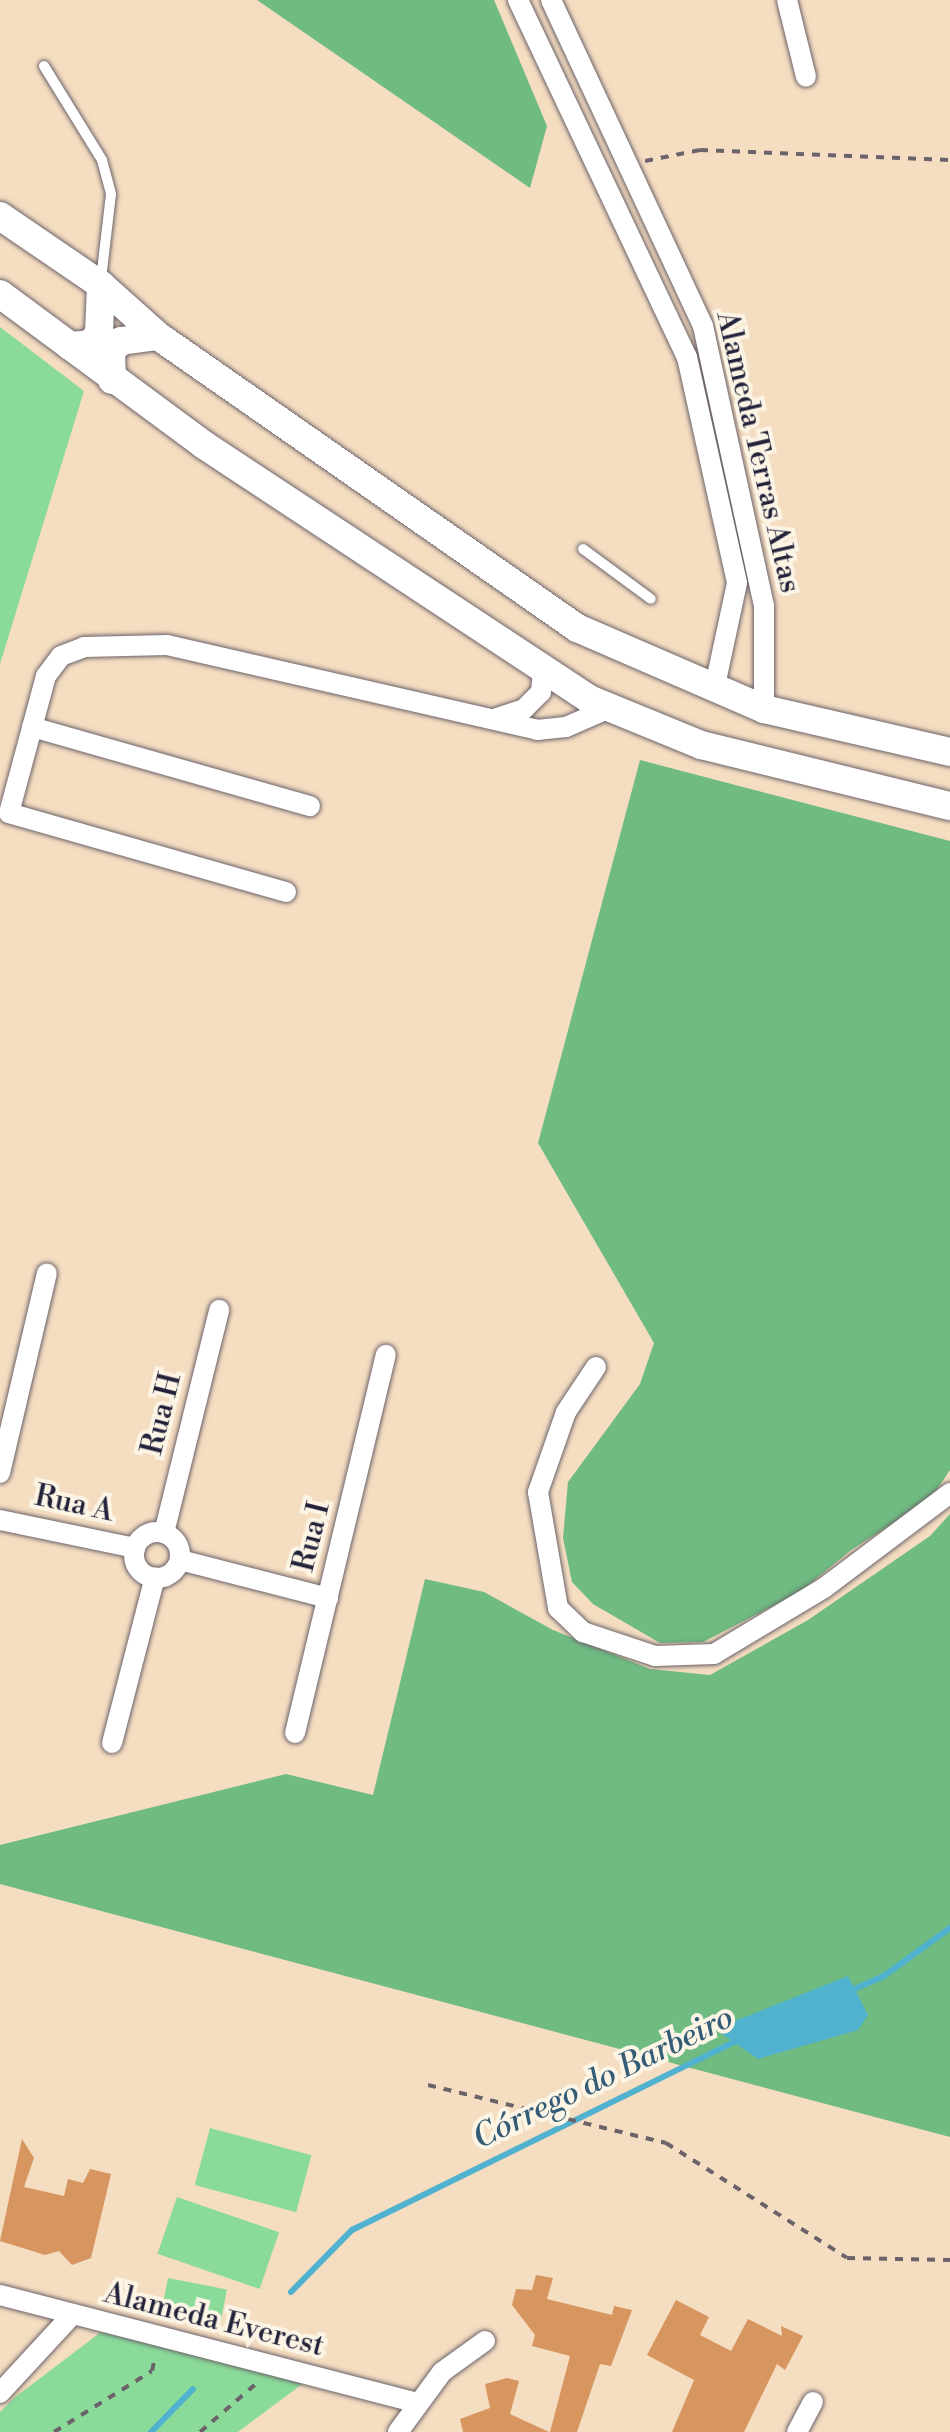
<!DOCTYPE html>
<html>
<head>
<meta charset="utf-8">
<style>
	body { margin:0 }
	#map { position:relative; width:950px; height:2432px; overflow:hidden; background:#f5ddc1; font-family:"Libre Bodoni",serif }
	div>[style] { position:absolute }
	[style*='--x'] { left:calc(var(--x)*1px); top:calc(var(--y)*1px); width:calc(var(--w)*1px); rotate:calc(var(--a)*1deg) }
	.green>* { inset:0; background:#8adb9a; transform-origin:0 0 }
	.forest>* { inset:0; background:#6fbb82 }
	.water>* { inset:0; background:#50b2cf }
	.stream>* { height:6px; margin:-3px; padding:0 3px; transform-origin:3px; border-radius:3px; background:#50b2cf }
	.building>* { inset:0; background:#d7955f }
	.path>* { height:4px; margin-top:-2px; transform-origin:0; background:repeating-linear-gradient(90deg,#6c636a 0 8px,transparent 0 16px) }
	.roads { filter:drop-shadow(0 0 2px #6c636a) drop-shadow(0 0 2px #6c636a) }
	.service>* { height:10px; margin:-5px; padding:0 5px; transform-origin:5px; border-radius:5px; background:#fff }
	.minor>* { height:20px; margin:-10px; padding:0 10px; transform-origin:10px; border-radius:10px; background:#fff }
	.minor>.ring { margin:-10px; padding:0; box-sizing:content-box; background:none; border:20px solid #fff; border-radius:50% }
	.secondary>* { height:28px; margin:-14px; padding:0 14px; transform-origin:14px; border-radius:14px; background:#fff }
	span { translate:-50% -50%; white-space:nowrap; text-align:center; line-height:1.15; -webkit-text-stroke:8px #fcf5e5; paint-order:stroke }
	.street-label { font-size:30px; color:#22223b }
	.water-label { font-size:32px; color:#345c76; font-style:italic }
</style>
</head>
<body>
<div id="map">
	<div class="green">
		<div style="clip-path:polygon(0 327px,84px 391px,0 664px)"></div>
		<div style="left:210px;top:2128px;width:105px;height:59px;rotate:15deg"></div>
		<div style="left:177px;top:2197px;width:108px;height:60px;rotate:19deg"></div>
		<div style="left:168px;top:2278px;width:60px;height:31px;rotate:11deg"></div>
		<div style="clip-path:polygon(101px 2332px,305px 2382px,238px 2432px,0 2432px,0 2412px,14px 2398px)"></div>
	</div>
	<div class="forest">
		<div style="clip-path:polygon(257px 0,494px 0,547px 126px,530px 188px)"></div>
		<div style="clip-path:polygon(640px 760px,950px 841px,950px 1470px,930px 1500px,851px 1550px,800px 1592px,703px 1642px,660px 1643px,593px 1604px,572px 1582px,563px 1538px,568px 1482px,640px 1384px,654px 1343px,538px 1143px)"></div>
		<div style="clip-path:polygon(950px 1514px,950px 2137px,0 1884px,0 1845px,286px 1774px,373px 1795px,425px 1579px,484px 1592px,553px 1630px,650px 1669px,710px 1675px,808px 1620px,930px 1536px)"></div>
	</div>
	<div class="water">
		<div style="clip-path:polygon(848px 1976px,868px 2015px,858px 2030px,758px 2059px,715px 2029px)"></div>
	</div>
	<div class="stream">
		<div style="--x:850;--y:1991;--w:37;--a:-24"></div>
		<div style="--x:884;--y:1976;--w:82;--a:-36"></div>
		<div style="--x:291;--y:2292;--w:87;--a:-45.5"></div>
		<div style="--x:352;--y:2230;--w:430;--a:-26.2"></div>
		<div style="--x:151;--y:2432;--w:60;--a:-45.7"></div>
	</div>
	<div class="building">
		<div style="clip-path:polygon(22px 2139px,34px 2158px,24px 2187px,64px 2196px,68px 2179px,83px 2183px,90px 2169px,111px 2174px,91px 2258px,72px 2265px,59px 2251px,45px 2255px,0 2241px)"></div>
		<div style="clip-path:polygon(536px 2275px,553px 2278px,547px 2299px,612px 2315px,614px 2306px,632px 2310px,611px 2366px,600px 2364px,577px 2432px,550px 2432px,570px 2356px,532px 2346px,535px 2335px,512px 2305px,516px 2289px,532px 2290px)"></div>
		<div style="clip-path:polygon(676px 2300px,709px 2317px,700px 2335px,731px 2351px,748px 2319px,782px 2336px,781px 2326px,803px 2336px,785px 2370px,777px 2364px,744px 2432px,672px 2432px,694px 2380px,647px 2355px)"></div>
		<div style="clip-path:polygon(507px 2378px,519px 2381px,510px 2414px,549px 2432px,463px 2432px,460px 2419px,490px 2408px,485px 2384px)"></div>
	</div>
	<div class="path">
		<div style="--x:645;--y:161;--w:56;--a:-11.3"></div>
		<div style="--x:700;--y:150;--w:250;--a:2.3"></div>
		<div style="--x:428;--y:2085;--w:245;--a:13.7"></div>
		<div style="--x:666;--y:2143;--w:214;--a:32.4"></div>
		<div style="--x:847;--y:2258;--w:103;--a:1.1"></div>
		<div style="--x:54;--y:2432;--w:115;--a:-31.9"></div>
		<div style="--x:152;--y:2371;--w:14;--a:-78"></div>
		<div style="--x:200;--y:2432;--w:75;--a:-40.7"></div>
	</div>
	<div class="roads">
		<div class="service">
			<div style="--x:44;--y:66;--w:110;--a:58.3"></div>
			<div style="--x:102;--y:160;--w:35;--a:75"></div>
			<div style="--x:111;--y:194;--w:86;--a:96.7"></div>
			<div style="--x:583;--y:549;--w:84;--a:36.3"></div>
		</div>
		<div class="minor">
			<div style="--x:518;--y:0;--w:395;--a:64.7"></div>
			<div style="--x:687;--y:357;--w:231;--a:77.5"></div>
			<div style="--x:737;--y:583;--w:109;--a:102.1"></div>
			<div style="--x:551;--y:0;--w:360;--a:65"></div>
			<div style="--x:703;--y:326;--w:286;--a:77.7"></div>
			<div style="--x:764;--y:605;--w:104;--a:90"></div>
			<div style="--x:787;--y:0;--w:79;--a:76.1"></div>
			<div style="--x:497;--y:718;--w:28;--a:-18"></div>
			<div style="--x:524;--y:709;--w:24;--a:-45"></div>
			<div style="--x:541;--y:692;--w:22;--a:-85"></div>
			<div style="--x:32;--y:727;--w:289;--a:15.9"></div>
			<div style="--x:286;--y:892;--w:288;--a:-164.1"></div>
			<div style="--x:9;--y:813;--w:142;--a:-74.9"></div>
			<div style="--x:46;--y:676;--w:25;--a:-53"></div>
			<div style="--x:61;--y:656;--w:25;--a:-21"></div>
			<div style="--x:84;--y:647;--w:83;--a:-1.4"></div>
			<div style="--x:167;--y:645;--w:380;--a:12.9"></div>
			<div style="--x:537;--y:730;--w:29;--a:-6"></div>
			<div style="--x:566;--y:727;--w:48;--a:-23.4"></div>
			<div style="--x:596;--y:1367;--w:54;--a:123.7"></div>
			<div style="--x:566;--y:1412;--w:85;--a:109.3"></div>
			<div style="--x:538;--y:1492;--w:118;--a:80.2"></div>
			<div style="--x:558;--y:1608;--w:35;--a:44"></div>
			<div style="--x:583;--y:1632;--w:76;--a:18.4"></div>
			<div style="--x:655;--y:1656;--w:59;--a:-1.9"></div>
			<div style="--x:714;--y:1654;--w:128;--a:-31"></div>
			<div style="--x:824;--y:1588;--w:158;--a:-37"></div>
			<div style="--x:0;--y:1473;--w:205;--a:-76.8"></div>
			<div style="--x:0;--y:1520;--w:138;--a:11.7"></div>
			<div class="ring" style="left:134px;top:1532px;width:26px;height:26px"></div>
			<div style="--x:164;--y:1533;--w:230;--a:-76.1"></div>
			<div style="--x:180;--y:1560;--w:153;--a:14.4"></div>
			<div style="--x:295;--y:1733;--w:389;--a:-76.5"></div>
			<div style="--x:112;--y:1743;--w:171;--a:-75.5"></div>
			<div style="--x:0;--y:2295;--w:428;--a:14.5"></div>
			<div style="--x:0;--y:2393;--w:106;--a:-47.3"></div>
			<div style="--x:398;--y:2432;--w:74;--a:-53.7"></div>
			<div style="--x:442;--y:2372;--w:53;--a:-35.8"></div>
			<div style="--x:797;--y:2432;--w:34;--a:-62"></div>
		</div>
		<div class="secondary">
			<div style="--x:0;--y:216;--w:122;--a:34.3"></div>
			<div style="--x:101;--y:285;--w:76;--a:41.8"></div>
			<div style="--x:158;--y:336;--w:511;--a:34.87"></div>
			<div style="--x:577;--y:628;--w:204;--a:23.4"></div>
			<div style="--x:764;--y:709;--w:191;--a:13"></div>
			<div style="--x:0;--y:294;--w:254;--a:36.5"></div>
			<div style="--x:204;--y:445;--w:461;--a:33.4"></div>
			<div style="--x:589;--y:699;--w:121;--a:22.3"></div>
			<div style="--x:701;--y:745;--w:256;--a:13.8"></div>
			<div style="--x:70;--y:346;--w:21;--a:-5"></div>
			<div style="--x:91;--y:344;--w:14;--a:-54"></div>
			<div style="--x:99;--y:333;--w:48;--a:-87.6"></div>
			<div style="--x:112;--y:380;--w:29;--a:-92"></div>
			<div style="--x:111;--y:351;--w:14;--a:-45"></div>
			<div style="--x:121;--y:341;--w:37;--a:-8"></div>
		</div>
	</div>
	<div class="street-label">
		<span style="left:758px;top:452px;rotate:77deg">Alameda Terras Altas</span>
		<span style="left:162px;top:1414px;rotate:-76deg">Rua H</span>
		<span style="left:74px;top:1504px;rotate:12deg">Rua A</span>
		<span style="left:312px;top:1537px;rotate:-76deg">Rua I</span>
		<span style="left:214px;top:2320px;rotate:14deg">Alameda Everest</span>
	</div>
	<div class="water-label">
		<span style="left:603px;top:2078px;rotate:-26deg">Córrego do Barbeiro</span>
	</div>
</div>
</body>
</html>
